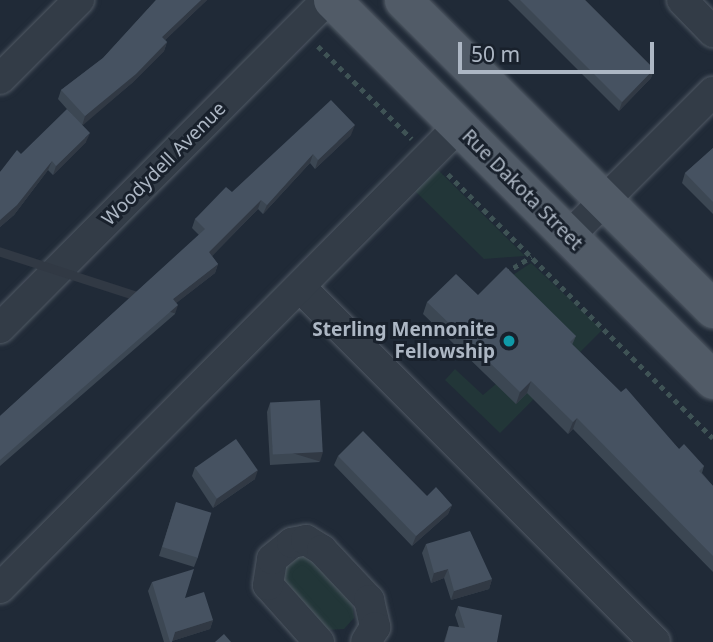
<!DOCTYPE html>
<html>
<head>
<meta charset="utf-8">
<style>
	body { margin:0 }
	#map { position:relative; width:713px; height:642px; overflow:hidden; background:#202a37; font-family:"Noto Sans",sans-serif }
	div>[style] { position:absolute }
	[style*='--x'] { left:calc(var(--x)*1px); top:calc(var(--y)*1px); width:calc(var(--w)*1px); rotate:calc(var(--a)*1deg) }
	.green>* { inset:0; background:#223638 }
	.path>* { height:4.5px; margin-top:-2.25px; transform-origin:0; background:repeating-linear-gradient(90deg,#3f5355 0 5px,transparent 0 10px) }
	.roads { filter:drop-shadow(0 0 2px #515a65) drop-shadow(0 0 2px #515a65) }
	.minor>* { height:30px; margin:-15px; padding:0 15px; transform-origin:15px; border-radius:15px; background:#333c47 }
	.major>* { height:37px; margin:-18.5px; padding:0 18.5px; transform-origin:18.5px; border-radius:18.5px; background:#515b67 }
	.wall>* { inset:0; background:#3c4753 }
	.shaded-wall>* { inset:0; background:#313944; transform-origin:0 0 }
	.building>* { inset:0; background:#465261; transform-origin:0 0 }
	.dots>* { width:19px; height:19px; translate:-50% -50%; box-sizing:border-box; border:4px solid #19212c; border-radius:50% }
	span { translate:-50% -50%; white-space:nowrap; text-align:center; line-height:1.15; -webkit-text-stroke:6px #19212c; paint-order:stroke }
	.street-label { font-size:19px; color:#adb7c4 }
	.poi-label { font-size:19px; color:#adb7c4; font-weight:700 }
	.right { translate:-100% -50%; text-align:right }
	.scale { position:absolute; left:458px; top:42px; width:196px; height:32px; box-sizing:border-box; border:4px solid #adb7c4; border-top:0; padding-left:9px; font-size:21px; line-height:24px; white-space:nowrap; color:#adb7c4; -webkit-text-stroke:5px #19212c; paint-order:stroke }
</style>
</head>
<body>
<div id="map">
	<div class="green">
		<div style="clip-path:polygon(433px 165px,525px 256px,484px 259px,411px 187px)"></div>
		<div style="clip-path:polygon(531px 263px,602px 330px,500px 433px,445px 380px,455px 369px,483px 395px,496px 384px,504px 281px)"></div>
		<div style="clip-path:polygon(295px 553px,312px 558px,352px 599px,354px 618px,344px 629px,328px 630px,281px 587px,278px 567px)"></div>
	</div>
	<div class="path">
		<div style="--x:318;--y:46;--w:132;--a:44.7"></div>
		<div style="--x:448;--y:174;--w:374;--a:44.9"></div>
		<div style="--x:505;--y:273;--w:31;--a:-32"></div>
	</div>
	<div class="roads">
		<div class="minor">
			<div style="--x:682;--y:0;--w:45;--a:45.9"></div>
			<div style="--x:0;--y:79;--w:112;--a:-45"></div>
			<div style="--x:569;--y:236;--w:204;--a:-45"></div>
			<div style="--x:300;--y:287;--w:502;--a:45"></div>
			<div style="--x:0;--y:328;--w:463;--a:-45.1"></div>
			<div style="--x:0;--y:588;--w:650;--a:-45.19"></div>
			<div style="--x:319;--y:642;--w:76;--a:-131.8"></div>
			<div style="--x:268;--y:585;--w:26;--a:-81"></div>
			<div style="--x:272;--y:559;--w:26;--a:-39"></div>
			<div style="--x:292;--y:543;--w:14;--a:-12"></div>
			<div style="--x:306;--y:540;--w:19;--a:32"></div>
			<div style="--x:322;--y:550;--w:69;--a:46.8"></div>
			<div style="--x:369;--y:600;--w:28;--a:77"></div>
			<div style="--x:375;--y:627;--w:17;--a:121"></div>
		</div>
		<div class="major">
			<div style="--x:332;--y:0;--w:538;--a:44.92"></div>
			<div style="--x:403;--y:0;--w:438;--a:44.9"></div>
		</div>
	</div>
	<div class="wall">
		<div style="clip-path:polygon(156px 0,207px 0,165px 40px,167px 42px,164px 51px,132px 83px,82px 125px,86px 142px,53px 175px,48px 170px,14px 215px,0 227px,0 172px,21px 154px,74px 117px,58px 99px,61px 90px,103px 58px)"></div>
		<div style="clip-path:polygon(508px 0,585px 0,654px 69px,651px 78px,619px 111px)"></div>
		<div style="clip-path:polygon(351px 135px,315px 169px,310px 163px,263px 214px,258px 209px,212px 256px,218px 264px,215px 273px,176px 303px,175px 314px,0 466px,0 477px,0 416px,199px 235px,192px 228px,195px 219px,232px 192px)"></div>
		<div style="clip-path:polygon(713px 148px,713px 214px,682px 183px,685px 173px)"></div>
		<div style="clip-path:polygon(478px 295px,576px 336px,572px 345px,679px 449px,704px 466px,702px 473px,713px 486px,713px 572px,573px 429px,568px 434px,527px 393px,516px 404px,423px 314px,427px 302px)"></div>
		<div style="clip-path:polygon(270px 403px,320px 462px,270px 465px,267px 412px)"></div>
		<div style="clip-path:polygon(338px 456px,427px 496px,452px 505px,448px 514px,412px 546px,334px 465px)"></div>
		<div style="clip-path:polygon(195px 467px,255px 479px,213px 508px,192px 476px)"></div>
		<div style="clip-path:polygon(173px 512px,198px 557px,194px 567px,159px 556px)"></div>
		<div style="clip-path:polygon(426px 544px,492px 579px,489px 589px,451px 600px,444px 578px,431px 583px,422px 553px)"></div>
		<div style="clip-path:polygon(152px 582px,185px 598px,213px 620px,210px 629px,172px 641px,172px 642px,164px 642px,148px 591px)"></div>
		<div style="clip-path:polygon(458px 606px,497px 642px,444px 642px,449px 626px,459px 627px,455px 615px)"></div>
	</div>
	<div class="shaded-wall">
		<div style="clip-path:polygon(201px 0,207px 0,159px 46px,162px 37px)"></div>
		<div style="clip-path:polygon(167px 42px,164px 51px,132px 83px,82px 126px,85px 116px)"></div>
		<div style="clip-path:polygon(654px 69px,651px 78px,619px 111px,622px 102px)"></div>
		<div style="clip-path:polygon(355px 125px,351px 135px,315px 169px,318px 160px)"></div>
		<div style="clip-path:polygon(90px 133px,86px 142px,53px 175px,56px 166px)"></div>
		<div style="clip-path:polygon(313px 154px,310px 163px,263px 214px,267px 205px)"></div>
		<div style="clip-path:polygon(52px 161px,48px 170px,14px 215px,0 227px,0 220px)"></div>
		<div style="clip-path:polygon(261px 200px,258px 209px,206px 262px,209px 252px)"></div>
		<div style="clip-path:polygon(218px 264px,215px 273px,170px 308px,173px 299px)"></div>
		<div style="left:178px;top:305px;width:9px;height:236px;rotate:108deg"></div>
		<div style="clip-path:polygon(531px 381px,527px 393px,516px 404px,520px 392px)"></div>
		<div style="clip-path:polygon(577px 418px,573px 429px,568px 434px,573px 422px)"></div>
		<div style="left:323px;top:452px;width:10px;height:50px;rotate:107deg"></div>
		<div style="clip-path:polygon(258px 470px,255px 479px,213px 508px,217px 498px)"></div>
		<div style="clip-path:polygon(452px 505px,448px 514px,412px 546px,416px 536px)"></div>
		<div style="clip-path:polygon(448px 569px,444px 578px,431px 583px,434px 573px)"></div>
		<div style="clip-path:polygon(492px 579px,489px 589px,451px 600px,454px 591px)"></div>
		<div style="clip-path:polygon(213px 620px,210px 629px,172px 641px,175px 632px)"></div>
	</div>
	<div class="building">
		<div style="clip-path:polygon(156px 0,201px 0,162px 37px,167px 42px,136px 74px,85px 116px,61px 90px,103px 58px)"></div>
		<div style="clip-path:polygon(520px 0,585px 0,654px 69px,622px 102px)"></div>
		<div style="clip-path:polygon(331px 100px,355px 125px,318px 160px,313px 154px,267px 205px,261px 200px,209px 252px,218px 264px,173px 299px,178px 305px,0 460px,0 416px,205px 229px,195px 219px,226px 187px,232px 192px)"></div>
		<div style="clip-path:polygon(67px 109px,90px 133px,56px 166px,52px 161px,17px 205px,0 220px,0 172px,17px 150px,21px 154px)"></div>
		<div style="clip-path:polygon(713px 148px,713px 202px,685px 173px)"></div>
		<div style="clip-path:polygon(506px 267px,576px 336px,570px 342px,621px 392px,626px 388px,679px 449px,684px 444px,704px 466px,699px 471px,713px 486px,713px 556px,577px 418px,573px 422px,531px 381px,520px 392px,427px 302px,456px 274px,478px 295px)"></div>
		<div style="left:320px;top:400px;width:52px;height:50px;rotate:87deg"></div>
		<div style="clip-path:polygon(363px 431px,427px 496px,436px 487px,452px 505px,416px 536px,338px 456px)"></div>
		<div style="left:236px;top:439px;width:38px;height:50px;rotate:55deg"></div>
		<div style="left:176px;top:502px;width:37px;height:47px;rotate:17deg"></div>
		<div style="clip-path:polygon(470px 531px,492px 579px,454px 591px,448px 569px,434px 573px,426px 544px)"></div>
		<div style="clip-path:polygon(194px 569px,185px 598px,204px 592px,213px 620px,175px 632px,172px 642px,170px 642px,152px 582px)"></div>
		<div style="clip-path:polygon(458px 606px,502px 615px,497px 642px,445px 642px,449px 626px,465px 628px)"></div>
		<div style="clip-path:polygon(224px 634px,231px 642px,215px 642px)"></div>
	</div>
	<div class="dots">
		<div style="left:509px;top:341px;background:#0f9aa8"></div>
	</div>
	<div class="street-label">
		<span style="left:164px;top:164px;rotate:-45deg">Woodydell Avenue</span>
		<span style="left:522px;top:190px;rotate:45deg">Rue Dakota Street</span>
	</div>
	<div class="poi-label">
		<span class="right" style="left:495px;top:341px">Sterling Mennonite<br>Fellowship</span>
	</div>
	<div class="scale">50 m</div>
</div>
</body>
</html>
